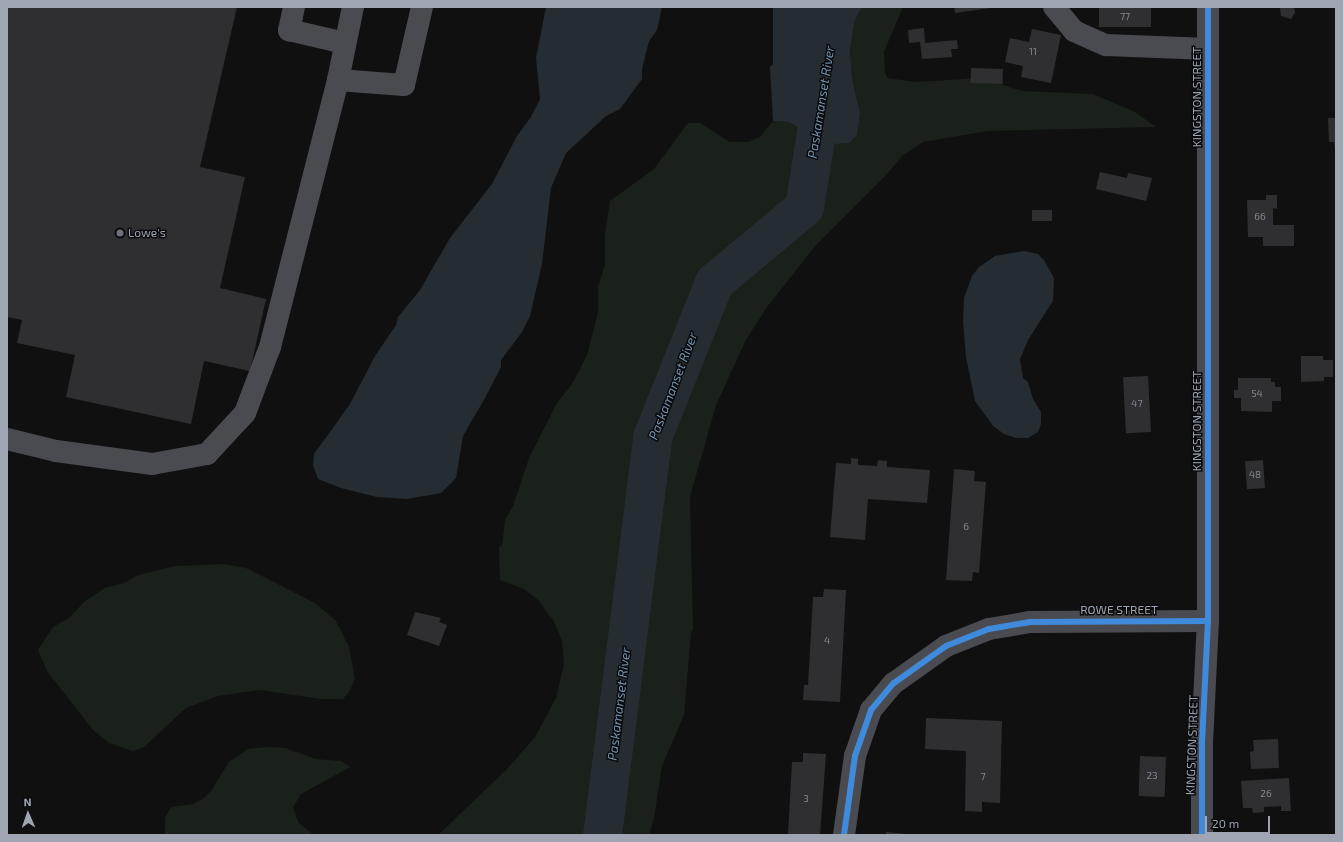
<!DOCTYPE html>
<html>
<head>
<meta charset="utf-8">
<style>
	body { margin:0 }
	#map { position:relative; width:1343px; height:842px; overflow:hidden; background:#101010; font-family:"Exo 2",sans-serif }
	div>[style] { position:absolute }
	[style*='--x'] { left:calc(var(--x)*1px); top:calc(var(--y)*1px); width:calc(var(--w)*1px); rotate:calc(var(--a)*1deg) }
	.green>* { inset:0; background:#1a201a }
	.water>* { inset:0; background:#252d33 }
	.river>* { height:39px; margin:-19.5px; padding:0 19.5px; transform-origin:19.5px; border-radius:19.5px; background:#252d33 }
	.building>* { inset:0; background:#2f2f31; transform-origin:0 0 }
	.minor>* { height:22px; margin:-11px; padding:0 11px; transform-origin:11px; border-radius:11px; background:#4a4b50 }
	.cycleway>* { height:6px; margin:-3px; padding:0 3px; transform-origin:3px; border-radius:3px; background:#408adc }
	.dots>* { width:11px; height:11px; translate:-50% -50%; box-sizing:border-box; border:2px solid #0a0a0c; border-radius:50% }
	span { translate:-50% -50%; white-space:nowrap; text-align:center; line-height:1.15; -webkit-text-stroke:3px #0a0a0c; paint-order:stroke }
	.number-label { font-size:10px; color:#838892 }
	.number-label span { -webkit-text-stroke-width:0 }
	.street-label { font-size:12px; color:#9fa5b3 }
	.poi-label { font-size:12px; color:#9fa5b3 }
	.left { translate:0 -50%; text-align:left }
	.water-label { font-size:13px; color:#7394b1; font-style:italic }
	.frame { position:absolute; inset:0; border:8px solid #9fa5b3; pointer-events:none }
	.north { position:absolute; left:8px; top:794px; width:40px; height:40px; -webkit-text-stroke:3px #0a0a0c; paint-order:stroke; rotate:358deg; font-size:11px; font-weight:700; line-height:16px; text-align:center; color:#9fa5b3 }
	.north::after { content:''; display:block; margin:auto; width:14px; height:18px; background:#9fa5b3; clip-path:polygon(50% 0,100% 100%,50% 72%,0 100%) }
	.scale { position:absolute; left:1205px; top:816px; width:65px; height:18px; box-sizing:border-box; border:2px solid #9fa5b3; border-top:0; padding-left:5px; font-size:12px; line-height:14px; white-space:nowrap; color:#9fa5b3; -webkit-text-stroke:3px #0a0a0c; paint-order:stroke }
</style>
</head>
<body>
<div id="map">
	<div class="green">
		<div style="clip-path:polygon(862px 7px,903px 7px,884px 52px,885px 73px,888px 78px,916px 82px,981px 78px,1022px 91px,1093px 94px,1135px 112px,1156px 127px,988px 131px,923px 142px,902px 156px,888px 173px,817px 244px,767px 307px,746px 340px,716px 405px,690px 497px,693px 629px,691px 633px,684px 715px,662px 766px,654px 819px,649px 835px,438px 835px,506px 770px,535px 737px,556px 698px,564px 665px,562px 641px,558px 631px,553px 620px,538px 600px,524px 589px,500px 580px,499px 547px,502px 545px,505px 520px,513px 506px,529px 458px,557px 403px,572px 384px,587px 355px,598px 312px,598px 287px,605px 265px,605px 234px,610px 201px,654px 169px,688px 123px,700px 123px,730px 142px,748px 142px,760px 137px,773px 121px,788px 122px,833px 144px,860px 113px,852px 78px,850px 50px,855px 20px)"></div>
		<div style="clip-path:polygon(225px 564px,246px 568px,315px 603px,336px 621px,349px 647px,355px 679px,349px 692px,343px 699px,321px 699px,260px 690px,218px 696px,186px 708px,144px 747px,133px 751px,109px 743px,93px 730px,47px 671px,38px 650px,53px 627px,69px 618px,85px 601px,105px 588px,126px 582px,138px 575px,175px 566px)"></div>
		<div style="clip-path:polygon(266px 747px,285px 748px,316px 759px,341px 761px,350px 767px,301px 794px,293px 807px,298px 822px,314px 835px,165px 835px,165px 818px,171px 807px,193px 804px,203px 799px,211px 791px,229px 762px,248px 749px)"></div>
	</div>
	<div class="water">
		<div style="clip-path:polygon(546px 7px,662px 7px,657px 30px,649px 41px,642px 69px,642px 79px,620px 109px,606px 116px,566px 153px,551px 188px,542px 264px,530px 316px,522px 332px,501px 360px,501px 367px,485px 398px,463px 436px,456px 478px,441px 493px,407px 499px,377px 497px,341px 488px,318px 479px,313px 465px,314px 454px,350px 404px,375px 356px,396px 325px,398px 317px,420px 290px,450px 238px,492px 184px,517px 136px,531px 117px,540px 99px,536px 58px)"></div>
		<div style="clip-path:polygon(773px 7px,862px 7px,855px 20px,850px 50px,852px 78px,860px 113px,857px 135px,849px 143px,833px 144px,788px 122px,773px 121px,770px 67px,773px 64px)"></div>
		<div style="clip-path:polygon(1024px 251px,1038px 254px,1044px 260px,1054px 278px,1053px 301px,1028px 340px,1020px 359px,1023px 378px,1028px 382px,1033px 399px,1041px 412px,1041px 424px,1038px 432px,1028px 438px,1016px 438px,1004px 434px,993px 426px,975px 401px,966px 357px,963px 321px,964px 298px,972px 276px,979px 267px,995px 256px)"></div>
	</div>
	<div class="river">
		<div style="--x:602;--y:835;--w:401;--a:-82.8"></div>
		<div style="--x:652;--y:437;--w:167;--a:-68.2"></div>
		<div style="--x:714;--y:282;--w:117;--a:-39.8"></div>
		<div style="--x:804;--y:207;--w:203;--a:-80.9"></div>
	</div>
	<div class="building">
		<div style="clip-path:polygon(7px 7px,237px 7px,200px 167px,245px 177px,220px 288px,266px 299px,250px 371px,204px 361px,191px 424px,66px 397px,75px 355px,17px 343px,22px 320px,7px 317px)"></div>
		<div style="clip-path:polygon(954px 7px,991px 7px,991px 8px,955px 13px)"></div>
		<div style="left:1099px;top:7px;width:52px;height:20px"></div>
		<div style="clip-path:polygon(1280px 7px,1294px 7px,1295px 13px,1291px 19px,1281px 16px)"></div>
		<div style="clip-path:polygon(924px 28px,925px 43px,957px 40px,958px 49px,951px 49px,952px 57px,922px 59px,920px 42px,909px 43px,908px 30px)"></div>
		<div style="clip-path:polygon(1032px 29px,1061px 35px,1051px 83px,1021px 77px,1023px 66px,1005px 62px,1010px 38px,1029px 42px)"></div>
		<div style="left:971px;top:68px;width:32px;height:15px;rotate:2deg"></div>
		<div style="clip-path:polygon(1328px 118px,1336px 118px,1336px 156px,1334px 142px,1329px 142px)"></div>
		<div style="clip-path:polygon(1100px 172px,1127px 178px,1128px 173px,1152px 178px,1146px 201px,1096px 189px)"></div>
		<div style="clip-path:polygon(1266px 195px,1277px 195px,1277px 209px,1273px 208px,1273px 225px,1294px 225px,1294px 246px,1263px 246px,1263px 237px,1248px 237px,1247px 200px,1266px 200px)"></div>
		<div style="left:1032px;top:210px;width:20px;height:11px"></div>
		<div style="clip-path:polygon(1301px 356px,1323px 356px,1323px 360px,1333px 360px,1333px 377px,1324px 377px,1324px 381px,1301px 382px)"></div>
		<div style="left:1148px;top:376px;width:56px;height:25px;rotate:87deg"></div>
		<div style="clip-path:polygon(1238px 378px,1271px 378px,1271px 382px,1275px 382px,1275px 387px,1281px 387px,1281px 401px,1272px 401px,1272px 412px,1241px 411px,1241px 398px,1234px 398px,1234px 390px,1238px 390px)"></div>
		<div style="clip-path:polygon(851px 458px,858px 459px,858px 465px,877px 466px,878px 460px,887px 461px,887px 467px,930px 470px,927px 503px,868px 499px,865px 540px,830px 537px,836px 463px,851px 464px)"></div>
		<div style="left:1263px;top:460px;width:28px;height:18px;rotate:86deg"></div>
		<div style="clip-path:polygon(954px 469px,975px 471px,974px 481px,986px 482px,979px 573px,973px 572px,972px 581px,946px 580px)"></div>
		<div style="clip-path:polygon(824px 589px,846px 590px,840px 702px,803px 700px,804px 685px,808px 685px,813px 597px,823px 597px)"></div>
		<div style="clip-path:polygon(415px 612px,441px 618px,439px 622px,447px 625px,439px 646px,407px 635px)"></div>
		<div style="clip-path:polygon(926px 718px,1002px 721px,1000px 803px,982px 802px,982px 812px,965px 811px,966px 751px,925px 749px)"></div>
		<div style="clip-path:polygon(1278px 739px,1279px 768px,1251px 769px,1250px 752px,1254px 751px,1253px 740px)"></div>
		<div style="clip-path:polygon(803px 753px,826px 754px,820px 835px,788px 835px,792px 762px,803px 762px)"></div>
		<div style="left:1140px;top:756px;width:26px;height:40px;rotate:2deg"></div>
		<div style="clip-path:polygon(1289px 778px,1291px 811px,1281px 811px,1281px 806px,1264px 807px,1264px 812px,1253px 813px,1252px 808px,1243px 808px,1241px 781px)"></div>
		<div style="clip-path:polygon(886px 832px,906px 834px,906px 835px,886px 835px)"></div>
	</div>
	<div class="minor">
		<div style="--x:294;--y:7;--w:24;--a:102"></div>
		<div style="--x:289;--y:30;--w:57;--a:13.1"></div>
		<div style="--x:1054;--y:7;--w:31;--a:50"></div>
		<div style="--x:1074;--y:31;--w:35;--a:24"></div>
		<div style="--x:1106;--y:45;--w:102;--a:2.2"></div>
		<div style="--x:338;--y:80;--w:75;--a:-78.4"></div>
		<div style="--x:7;--y:439;--w:50;--a:13.8"></div>
		<div style="--x:56;--y:451;--w:97;--a:7.7"></div>
		<div style="--x:152;--y:464;--w:56;--a:-10.3"></div>
		<div style="--x:207;--y:454;--w:56;--a:-47.2"></div>
		<div style="--x:245;--y:413;--w:71;--a:-69.3"></div>
		<div style="--x:270;--y:347;--w:276;--a:-75.7"></div>
		<div style="--x:338;--y:80;--w:66;--a:4.3"></div>
		<div style="--x:404;--y:85;--w:80;--a:-77"></div>
		<div style="--x:844;--y:835;--w:80;--a:-82.1"></div>
		<div style="--x:855;--y:756;--w:49;--a:-70.8"></div>
		<div style="--x:871;--y:710;--w:35;--a:-50"></div>
		<div style="--x:894;--y:683;--w:64;--a:-35.4"></div>
		<div style="--x:946;--y:646;--w:46;--a:-21.6"></div>
		<div style="--x:989;--y:629;--w:42;--a:-9.7"></div>
		<div style="--x:1030;--y:622;--w:178;--a:-0.3"></div>
		<div style="--x:1202;--y:835;--w:92;--a:-90"></div>
		<div style="--x:1202;--y:743;--w:122;--a:-87.2"></div>
		<div style="--x:1208;--y:621;--w:614;--a:-90"></div>
	</div>
	<div class="cycleway">
		<div style="--x:844;--y:835;--w:80;--a:-82.1"></div>
		<div style="--x:855;--y:756;--w:49;--a:-70.8"></div>
		<div style="--x:871;--y:710;--w:35;--a:-50"></div>
		<div style="--x:894;--y:683;--w:64;--a:-35.4"></div>
		<div style="--x:946;--y:646;--w:46;--a:-21.6"></div>
		<div style="--x:989;--y:629;--w:42;--a:-9.7"></div>
		<div style="--x:1030;--y:622;--w:178;--a:-0.3"></div>
		<div style="--x:1202;--y:835;--w:92;--a:-90"></div>
		<div style="--x:1202;--y:743;--w:122;--a:-87.2"></div>
		<div style="--x:1208;--y:621;--w:614;--a:-90"></div>
	</div>
	<div class="dots">
		<div style="left:120px;top:233px;background:#6d717a"></div>
	</div>
	<div class="number-label">
		<span style="left:1125px;top:17px">77</span>
		<span style="left:1033px;top:52px">11</span>
		<span style="left:1260px;top:217px">66</span>
		<span style="left:1257px;top:394px">54</span>
		<span style="left:1137px;top:404px">47</span>
		<span style="left:1255px;top:475px">48</span>
		<span style="left:966px;top:527px">6</span>
		<span style="left:827px;top:641px">4</span>
		<span style="left:1152px;top:776px">23</span>
		<span style="left:983px;top:777px">7</span>
		<span style="left:1266px;top:794px">26</span>
		<span style="left:806px;top:799px">3</span>
	</div>
	<div class="street-label">
		<span style="left:1197px;top:97px;rotate:-90deg">KINGSTON STREET</span>
		<span style="left:1197px;top:421px;rotate:-90deg">KINGSTON STREET</span>
		<span style="left:1119px;top:610px">ROWE STREET</span>
		<span style="left:1192px;top:745px;rotate:-88deg">KINGSTON STREET</span>
	</div>
	<div class="poi-label">
		<span class="left" style="left:128px;top:233px">Lowe's</span>
	</div>
	<div class="water-label">
		<span style="left:821px;top:102px;rotate:-81deg">Paskamanset River</span>
		<span style="left:673px;top:386px;rotate:-69deg">Paskamanset River</span>
		<span style="left:619px;top:704px;rotate:-83deg">Paskamanset River</span>
	</div>
	<div class="frame"></div>
	<div class="north">N</div>
	<div class="scale">20 m</div>
</div>
</body>
</html>
